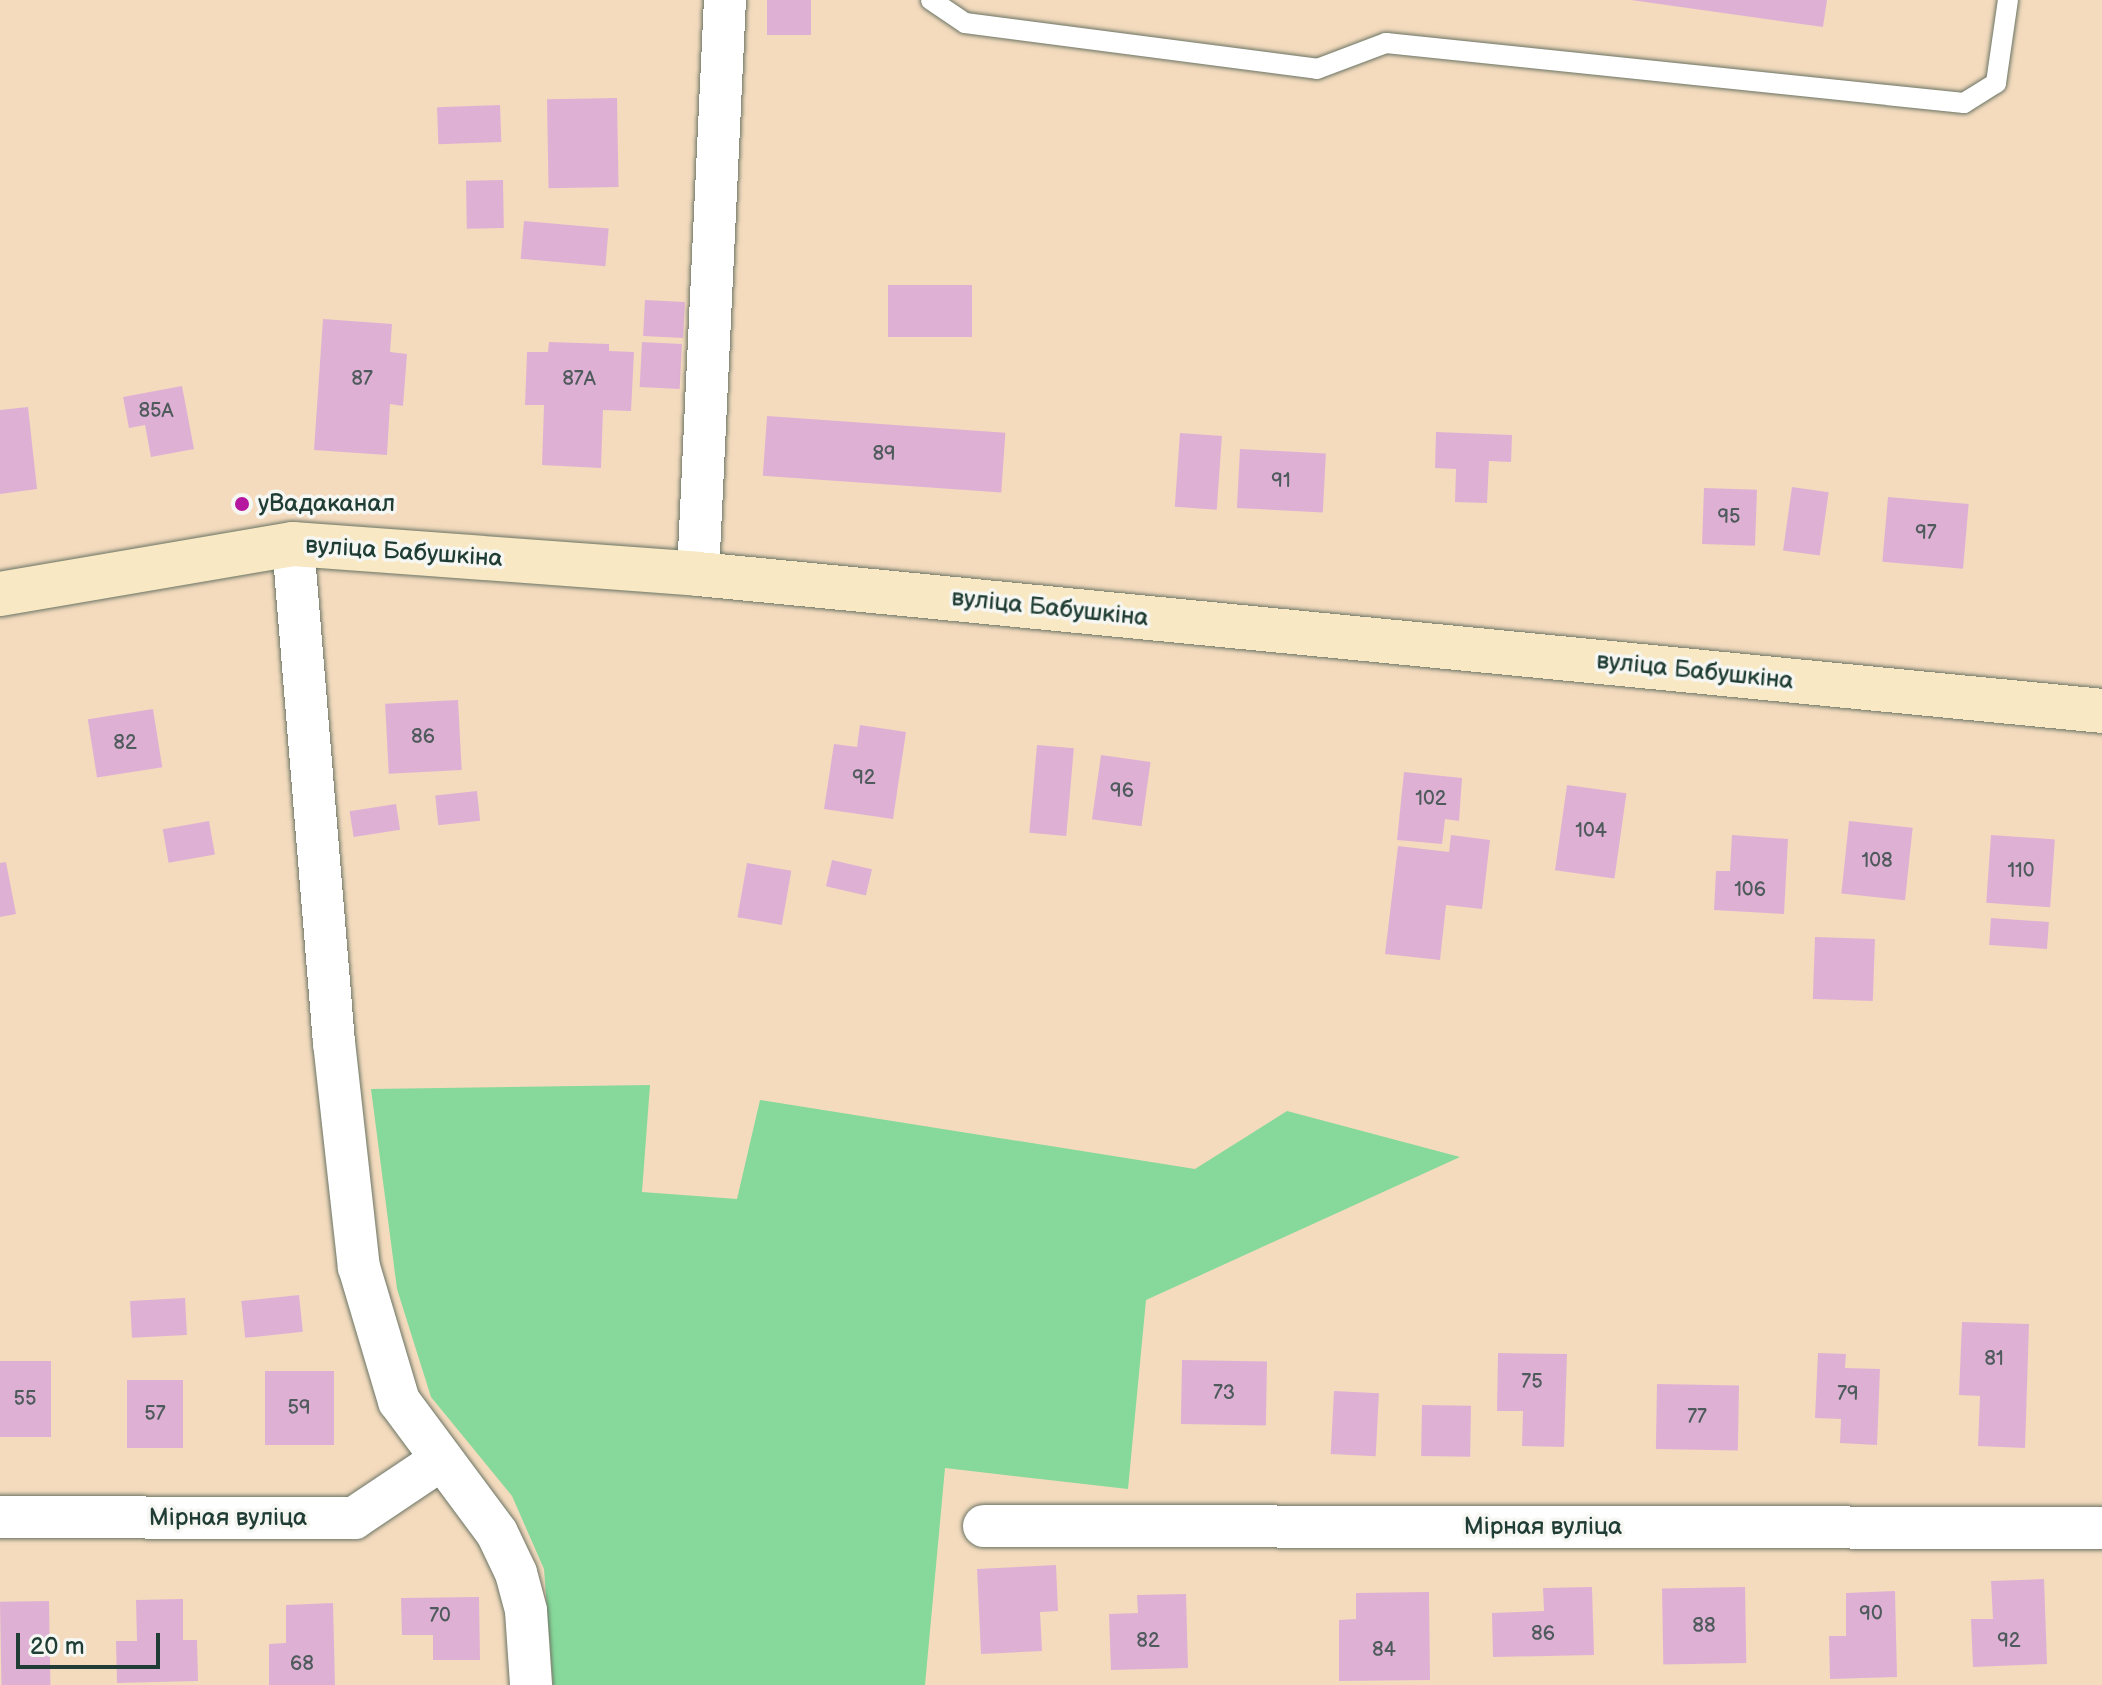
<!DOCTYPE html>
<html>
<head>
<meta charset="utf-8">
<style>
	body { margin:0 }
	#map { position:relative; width:2102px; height:1685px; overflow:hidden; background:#f4dbbe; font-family:"Balsamiq Sans",sans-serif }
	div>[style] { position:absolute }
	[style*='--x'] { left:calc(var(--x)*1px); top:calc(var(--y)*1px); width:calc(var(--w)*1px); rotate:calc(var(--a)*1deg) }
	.green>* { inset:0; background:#86d99b }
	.building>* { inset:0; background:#deb1d4; transform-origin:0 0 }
	.roads { filter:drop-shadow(0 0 2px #6a7464) drop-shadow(0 0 2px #6a7464) }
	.lane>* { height:20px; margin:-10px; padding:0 10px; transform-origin:10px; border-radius:10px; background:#fff }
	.street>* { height:42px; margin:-21px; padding:0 21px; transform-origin:21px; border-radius:21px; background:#fff }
	.secondary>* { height:44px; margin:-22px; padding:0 22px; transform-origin:22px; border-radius:22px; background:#f8e8c3 }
	.dots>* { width:22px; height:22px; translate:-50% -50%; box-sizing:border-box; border:4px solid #f6f6f2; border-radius:50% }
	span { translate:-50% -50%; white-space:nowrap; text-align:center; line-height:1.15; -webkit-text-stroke:7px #f6f6f2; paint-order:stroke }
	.number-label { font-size:20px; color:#4f5a5c }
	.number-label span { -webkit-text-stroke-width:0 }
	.poi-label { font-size:24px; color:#1f3d34 }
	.left { translate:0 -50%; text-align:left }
	.street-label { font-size:24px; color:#1f3d34 }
	.scale { position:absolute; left:16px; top:1633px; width:144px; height:36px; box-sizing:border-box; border:4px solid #1f3d34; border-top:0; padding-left:10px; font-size:24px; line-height:28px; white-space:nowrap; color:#1f3d34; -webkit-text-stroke:6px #f6f6f2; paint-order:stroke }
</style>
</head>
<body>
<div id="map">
	<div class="green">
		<div style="clip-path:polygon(650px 1085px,642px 1192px,737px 1199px,760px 1100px,1195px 1169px,1287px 1111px,1460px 1157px,1146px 1300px,1128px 1489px,945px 1468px,925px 1685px,553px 1685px,544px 1569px,512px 1496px,431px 1397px,397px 1289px,371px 1089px)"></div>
	</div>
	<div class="building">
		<div style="left:767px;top:0;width:44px;height:35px"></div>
		<div style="clip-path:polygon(1631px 0,1827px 0,1823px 27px)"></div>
		<div style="left:617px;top:98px;width:89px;height:70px;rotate:89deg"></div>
		<div style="left:500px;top:105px;width:37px;height:63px;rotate:88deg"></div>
		<div style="left:503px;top:180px;width:48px;height:37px;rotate:89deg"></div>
		<div style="left:524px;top:221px;width:85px;height:38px;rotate:5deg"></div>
		<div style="left:888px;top:285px;width:84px;height:52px"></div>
		<div style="left:645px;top:300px;width:40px;height:36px;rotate:3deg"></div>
		<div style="clip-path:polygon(323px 319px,392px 324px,390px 352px,407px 354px,403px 406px,390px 404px,387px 455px,314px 450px)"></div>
		<div style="clip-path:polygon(549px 342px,609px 344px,609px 351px,634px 352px,631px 411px,603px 410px,601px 468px,542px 465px,544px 405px,525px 405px,527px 352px,548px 352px)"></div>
		<div style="left:642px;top:342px;width:40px;height:45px;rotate:3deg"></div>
		<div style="clip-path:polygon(182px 386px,194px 449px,151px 457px,145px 425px,129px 428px,123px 397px)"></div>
		<div style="clip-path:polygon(28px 407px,37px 489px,0 494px,0 410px)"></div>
		<div style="left:767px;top:416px;width:239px;height:60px;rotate:4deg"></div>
		<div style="clip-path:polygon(1436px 432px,1512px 435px,1511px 462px,1489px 461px,1487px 503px,1455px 502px,1456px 469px,1435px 468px)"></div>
		<div style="left:1180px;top:433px;width:42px;height:74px;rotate:4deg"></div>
		<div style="left:1240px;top:449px;width:86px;height:59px;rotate:3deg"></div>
		<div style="left:1792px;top:487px;width:37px;height:64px;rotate:8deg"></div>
		<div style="left:1704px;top:488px;width:53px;height:56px;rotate:2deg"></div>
		<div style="left:1888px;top:497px;width:81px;height:65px;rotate:5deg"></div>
		<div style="left:458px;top:700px;width:70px;height:73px;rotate:87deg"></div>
		<div style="left:153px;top:709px;width:59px;height:66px;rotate:81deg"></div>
		<div style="clip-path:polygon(860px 725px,906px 732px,893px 819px,824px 809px,834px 744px,857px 747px)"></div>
		<div style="left:1037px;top:745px;width:37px;height:88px;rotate:5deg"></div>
		<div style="left:1101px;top:755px;width:50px;height:65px;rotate:8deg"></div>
		<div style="clip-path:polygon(1404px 772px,1462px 778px,1459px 821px,1445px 819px,1442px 844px,1397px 840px)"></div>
		<div style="left:1567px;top:785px;width:60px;height:86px;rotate:8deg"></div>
		<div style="left:477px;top:791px;width:30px;height:42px;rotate:84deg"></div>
		<div style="left:396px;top:804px;width:26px;height:47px;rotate:81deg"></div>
		<div style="left:209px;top:821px;width:34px;height:47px;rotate:80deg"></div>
		<div style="left:1849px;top:821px;width:64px;height:73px;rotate:6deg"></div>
		<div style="clip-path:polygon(1451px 835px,1490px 840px,1482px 909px,1446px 905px,1440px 960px,1385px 954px,1398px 846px,1449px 852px)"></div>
		<div style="clip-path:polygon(1732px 835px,1788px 839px,1784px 914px,1714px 910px,1716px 871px,1730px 871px)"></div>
		<div style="left:1991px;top:835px;width:64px;height:68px;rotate:4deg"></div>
		<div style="left:832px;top:860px;width:41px;height:27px;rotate:13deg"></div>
		<div style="clip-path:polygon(6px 862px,16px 914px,0 917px,0 863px)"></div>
		<div style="left:747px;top:863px;width:45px;height:55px;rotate:10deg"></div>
		<div style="left:1991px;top:918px;width:58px;height:27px;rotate:4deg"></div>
		<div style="left:1815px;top:937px;width:60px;height:62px;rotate:2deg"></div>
		<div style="left:299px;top:1295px;width:37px;height:58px;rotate:84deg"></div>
		<div style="left:185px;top:1298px;width:37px;height:55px;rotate:87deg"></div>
		<div style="clip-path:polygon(1962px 1322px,2029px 1324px,2025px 1448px,1978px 1446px,1980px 1396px,1959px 1395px)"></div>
		<div style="clip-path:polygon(1498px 1353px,1567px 1354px,1564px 1447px,1522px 1446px,1523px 1411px,1497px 1411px)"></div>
		<div style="clip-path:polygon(1818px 1353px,1846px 1354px,1845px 1368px,1880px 1369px,1877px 1445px,1840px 1443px,1841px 1419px,1815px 1418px)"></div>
		<div style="left:1182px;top:1360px;width:85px;height:64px;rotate:1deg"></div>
		<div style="left:51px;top:1361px;width:76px;height:51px;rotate:90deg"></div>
		<div style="left:265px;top:1371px;width:69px;height:74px"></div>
		<div style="left:183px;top:1380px;width:68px;height:56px;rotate:90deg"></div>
		<div style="left:1657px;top:1384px;width:82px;height:65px;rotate:1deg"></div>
		<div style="left:1334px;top:1391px;width:45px;height:63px;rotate:3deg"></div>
		<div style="left:1422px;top:1405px;width:49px;height:51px;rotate:1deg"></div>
		<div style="clip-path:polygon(1056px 1565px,1058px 1611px,1040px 1612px,1042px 1651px,981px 1654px,977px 1569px)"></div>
		<div style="clip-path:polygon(2044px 1579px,2047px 1664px,1973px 1667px,1971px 1619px,1993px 1619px,1991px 1581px)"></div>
		<div style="clip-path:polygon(1592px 1587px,1594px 1655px,1493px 1657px,1492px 1613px,1544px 1611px,1543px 1588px)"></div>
		<div style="left:1745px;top:1587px;width:76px;height:83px;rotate:89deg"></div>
		<div style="clip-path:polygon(1895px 1591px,1897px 1677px,1830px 1679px,1829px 1636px,1846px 1636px,1846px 1593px)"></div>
		<div style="clip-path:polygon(1429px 1592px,1430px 1680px,1339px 1681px,1339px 1620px,1356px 1619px,1356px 1593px)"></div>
		<div style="clip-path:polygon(1186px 1594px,1188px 1668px,1111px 1670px,1109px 1614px,1138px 1613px,1137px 1595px)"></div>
		<div style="clip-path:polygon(479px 1597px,480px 1660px,433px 1660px,433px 1635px,402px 1635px,401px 1598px)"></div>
		<div style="clip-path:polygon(183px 1599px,183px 1640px,197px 1640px,198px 1681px,117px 1683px,116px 1641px,137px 1641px,136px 1600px)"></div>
		<div style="left:49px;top:1601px;width:84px;height:49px;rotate:89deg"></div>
		<div style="clip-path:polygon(333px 1603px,335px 1685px,269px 1685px,269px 1644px,286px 1643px,286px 1605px)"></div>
	</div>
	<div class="roads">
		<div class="lane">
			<div style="--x:931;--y:0;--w:41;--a:34.1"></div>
			<div style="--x:965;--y:23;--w:355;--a:7.4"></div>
			<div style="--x:1317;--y:69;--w:74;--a:-20.6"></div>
			<div style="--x:1386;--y:43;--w:581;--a:5.93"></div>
			<div style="--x:1964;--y:103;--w:38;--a:-32"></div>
			<div style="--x:1996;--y:83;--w:84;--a:-81.8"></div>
		</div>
		<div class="street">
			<div style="--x:293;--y:544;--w:500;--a:85.3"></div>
			<div style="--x:334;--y:1042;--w:226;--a:83.7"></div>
			<div style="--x:359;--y:1267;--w:140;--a:73.4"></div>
			<div style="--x:399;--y:1401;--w:164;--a:53.4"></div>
			<div style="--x:497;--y:1533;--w:44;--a:64.6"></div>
			<div style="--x:516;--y:1573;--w:39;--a:75"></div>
			<div style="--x:526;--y:1611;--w:74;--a:86.1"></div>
			<div style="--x:698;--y:574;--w:575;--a:-87.31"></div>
			<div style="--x:0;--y:1517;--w:354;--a:0.2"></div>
			<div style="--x:354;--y:1518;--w:102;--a:-33.8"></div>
			<div style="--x:984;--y:1526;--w:1118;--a:0.1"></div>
		</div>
		<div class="secondary">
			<div style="--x:0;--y:594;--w:297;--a:-9.7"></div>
			<div style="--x:293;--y:544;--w:406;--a:4.2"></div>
			<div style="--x:698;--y:574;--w:1411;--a:5.57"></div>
		</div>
	</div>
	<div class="dots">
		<div style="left:242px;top:504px;background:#b5179e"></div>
	</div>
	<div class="number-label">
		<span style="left:362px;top:379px">87</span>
		<span style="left:579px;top:379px">87А</span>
		<span style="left:156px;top:411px">85А</span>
		<span style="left:884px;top:454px">89</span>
		<span style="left:1281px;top:481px">91</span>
		<span style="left:1729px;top:517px">95</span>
		<span style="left:1926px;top:533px">97</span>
		<span style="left:423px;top:737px">86</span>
		<span style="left:125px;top:743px">82</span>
		<span style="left:864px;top:778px">92</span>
		<span style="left:1122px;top:791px">96</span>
		<span style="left:1431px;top:799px">102</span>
		<span style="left:1591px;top:831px">104</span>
		<span style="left:1877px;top:861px">108</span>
		<span style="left:2021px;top:871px">110</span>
		<span style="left:1750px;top:890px">106</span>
		<span style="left:1994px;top:1359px">81</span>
		<span style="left:1532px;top:1382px">75</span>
		<span style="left:1224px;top:1393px">73</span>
		<span style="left:1848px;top:1394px">79</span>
		<span style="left:25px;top:1399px">55</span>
		<span style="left:299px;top:1408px">59</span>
		<span style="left:155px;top:1414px">57</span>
		<span style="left:1697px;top:1417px">77</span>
		<span style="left:1871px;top:1614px">90</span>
		<span style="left:440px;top:1616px">70</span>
		<span style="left:1704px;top:1626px">88</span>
		<span style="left:1543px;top:1634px">86</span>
		<span style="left:1148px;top:1641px">82</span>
		<span style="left:2009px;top:1641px">92</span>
		<span style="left:1384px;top:1650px">84</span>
		<span style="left:302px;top:1664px">68</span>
	</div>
	<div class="poi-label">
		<span class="left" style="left:258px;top:504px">уВадаканал</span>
	</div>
	<div class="street-label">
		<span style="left:404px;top:552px;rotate:4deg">вуліца Бабушкіна</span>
		<span style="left:1050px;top:608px;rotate:6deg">вуліца Бабушкіна</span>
		<span style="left:1695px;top:671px;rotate:6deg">вуліца Бабушкіна</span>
		<span style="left:228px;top:1518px">Мірная вуліца</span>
		<span style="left:1543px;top:1527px">Мірная вуліца</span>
	</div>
	<div class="scale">20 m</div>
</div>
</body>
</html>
